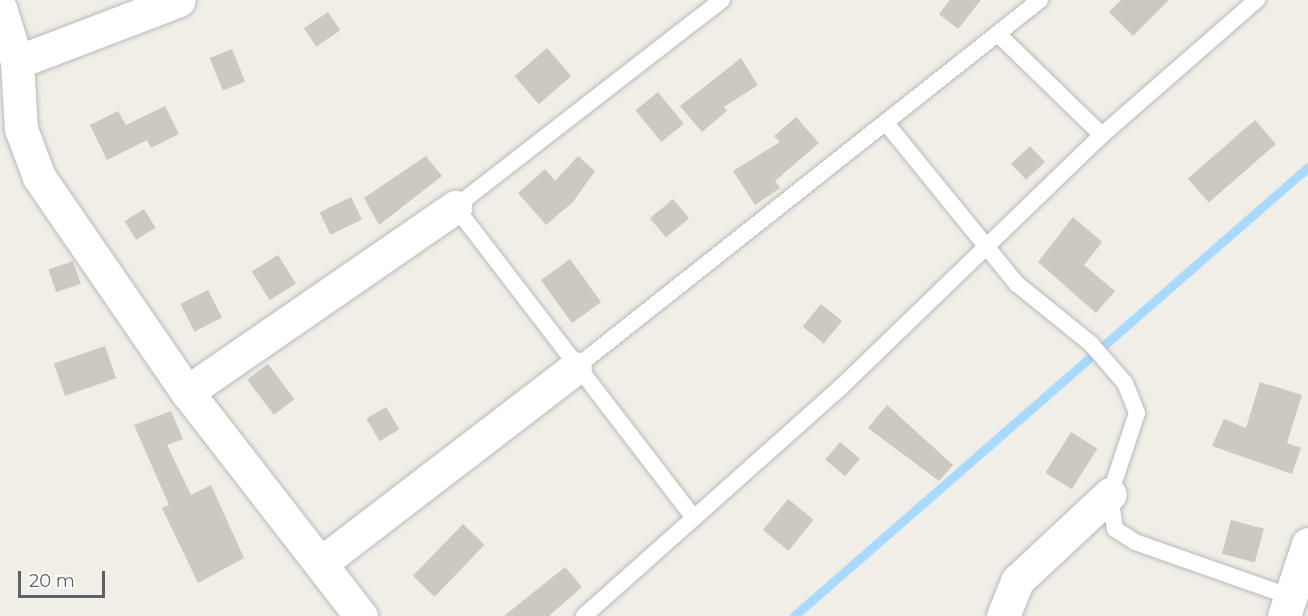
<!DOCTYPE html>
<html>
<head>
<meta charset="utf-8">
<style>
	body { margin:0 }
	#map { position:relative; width:1308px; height:616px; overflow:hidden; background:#f0eee6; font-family:Montserrat,sans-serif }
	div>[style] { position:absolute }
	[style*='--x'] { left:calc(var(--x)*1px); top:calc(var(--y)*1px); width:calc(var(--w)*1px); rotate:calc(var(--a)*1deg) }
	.stream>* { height:9px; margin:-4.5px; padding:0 4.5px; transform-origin:4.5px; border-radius:4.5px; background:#a8d9ff }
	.building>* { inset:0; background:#ccc9c3; transform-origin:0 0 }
	.roads { filter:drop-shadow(0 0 2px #b7b9bd) drop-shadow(0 0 2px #b7b9bd) }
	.service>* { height:16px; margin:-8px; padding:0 8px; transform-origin:8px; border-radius:8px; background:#fff }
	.minor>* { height:33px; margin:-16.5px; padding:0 16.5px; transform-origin:16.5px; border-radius:16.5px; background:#fff }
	span { translate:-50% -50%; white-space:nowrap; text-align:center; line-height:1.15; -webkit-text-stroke:5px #fff; paint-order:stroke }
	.scale { position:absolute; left:18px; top:571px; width:87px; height:27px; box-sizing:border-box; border:3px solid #5e6267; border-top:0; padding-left:8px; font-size:18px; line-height:21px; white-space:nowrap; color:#5e6267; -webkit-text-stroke:4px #fff; paint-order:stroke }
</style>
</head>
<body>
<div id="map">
	<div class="stream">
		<div style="--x:794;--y:616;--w:682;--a:-41.14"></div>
	</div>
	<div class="building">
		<div style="clip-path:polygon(950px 0,981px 0,958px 29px,939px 14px)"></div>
		<div style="clip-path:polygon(1121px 0,1169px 0,1133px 36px,1109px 12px)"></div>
		<div style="left:328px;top:12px;width:22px;height:29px;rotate:56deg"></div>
		<div style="left:547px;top:48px;width:37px;height:43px;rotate:49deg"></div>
		<div style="left:232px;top:49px;width:35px;height:24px;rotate:68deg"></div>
		<div style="clip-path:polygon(741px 58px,758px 85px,724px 107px,727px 111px,702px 132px,680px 106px)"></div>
		<div style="left:658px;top:92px;width:41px;height:29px;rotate:51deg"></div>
		<div style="clip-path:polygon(165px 106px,179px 134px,151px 148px,147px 140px,107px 160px,90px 125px,118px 111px,126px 125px)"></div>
		<div style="clip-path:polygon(796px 117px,819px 143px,775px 181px,780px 188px,755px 205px,733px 171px,780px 142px,774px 136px)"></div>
		<div style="left:1255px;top:120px;width:32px;height:89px;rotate:49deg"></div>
		<div style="left:1030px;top:146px;width:22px;height:26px;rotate:47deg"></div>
		<div style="clip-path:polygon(426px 156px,442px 176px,379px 225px,364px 198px)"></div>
		<div style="clip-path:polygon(578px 156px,595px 171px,573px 202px,546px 225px,518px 193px,545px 169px,555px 181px)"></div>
		<div style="left:351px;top:197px;width:25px;height:35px;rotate:64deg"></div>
		<div style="left:673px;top:199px;width:25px;height:30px;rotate:50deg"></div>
		<div style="left:144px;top:209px;width:22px;height:23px;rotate:58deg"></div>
		<div style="clip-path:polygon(1073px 217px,1102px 242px,1084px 265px,1115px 291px,1096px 313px,1038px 262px)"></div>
		<div style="left:278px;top:255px;width:34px;height:31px;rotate:58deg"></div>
		<div style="left:570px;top:259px;width:53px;height:36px;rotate:54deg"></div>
		<div style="left:73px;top:261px;width:24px;height:26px;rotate:71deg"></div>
		<div style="left:208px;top:290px;width:31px;height:31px;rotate:63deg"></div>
		<div style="left:821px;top:304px;width:27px;height:29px;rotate:39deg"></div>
		<div style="left:105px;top:346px;width:34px;height:54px;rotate:71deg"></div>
		<div style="left:268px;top:364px;width:44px;height:26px;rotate:53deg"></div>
		<div style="clip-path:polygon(1260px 382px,1302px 395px,1287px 443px,1301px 448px,1292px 474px,1212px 446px,1224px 419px,1246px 428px)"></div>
		<div style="clip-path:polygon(887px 405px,953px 465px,939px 481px,868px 428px)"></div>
		<div style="left:386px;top:407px;width:26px;height:23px;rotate:59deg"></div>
		<div style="clip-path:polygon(171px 411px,183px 439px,167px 445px,191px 495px,211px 485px,244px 558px,198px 583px,162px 508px,169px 505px,134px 425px)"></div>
		<div style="left:1071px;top:432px;width:31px;height:48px;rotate:32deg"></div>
		<div style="left:840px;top:442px;width:26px;height:23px;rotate:40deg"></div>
		<div style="left:788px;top:499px;width:33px;height:40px;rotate:39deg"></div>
		<div style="left:1231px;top:520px;width:34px;height:35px;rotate:15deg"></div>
		<div style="left:463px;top:524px;width:30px;height:72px;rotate:44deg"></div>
		<div style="clip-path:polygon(565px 567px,582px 587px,549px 616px,504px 616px)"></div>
	</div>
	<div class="roads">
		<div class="service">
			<div style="--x:998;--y:34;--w:145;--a:44.2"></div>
			<div style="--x:886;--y:123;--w:208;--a:50.9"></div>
			<div style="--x:1017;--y:284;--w:95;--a:39"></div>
			<div style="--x:1091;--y:344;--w:52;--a:48.9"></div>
			<div style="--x:1125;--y:383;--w:32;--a:68"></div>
			<div style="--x:1137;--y:413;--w:85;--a:108.4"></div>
			<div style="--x:1110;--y:494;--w:35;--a:82"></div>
			<div style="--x:1115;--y:529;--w:24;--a:33"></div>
			<div style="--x:1135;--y:542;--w:165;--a:19.4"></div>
			<div style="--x:575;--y:368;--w:593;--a:-38.36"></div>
			<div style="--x:694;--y:518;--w:392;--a:-127.5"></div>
			<div style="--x:455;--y:207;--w:338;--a:-37.8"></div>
			<div style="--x:584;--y:616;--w:343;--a:-41.7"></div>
			<div style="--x:840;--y:388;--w:364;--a:-44"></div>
			<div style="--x:1102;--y:135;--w:206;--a:-41.1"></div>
		</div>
		<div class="minor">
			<div style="--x:0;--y:8;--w:57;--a:72.5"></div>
			<div style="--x:17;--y:62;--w:67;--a:86.6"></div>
			<div style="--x:21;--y:129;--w:51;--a:69.4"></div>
			<div style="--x:39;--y:177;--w:261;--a:55.5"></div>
			<div style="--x:187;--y:392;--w:284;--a:52.2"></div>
			<div style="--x:17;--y:62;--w:173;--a:-20.9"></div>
			<div style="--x:187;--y:392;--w:326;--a:-34.6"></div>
			<div style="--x:321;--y:563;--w:320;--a:-37.5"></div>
			<div style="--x:1003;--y:616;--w:38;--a:-68"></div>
			<div style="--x:1017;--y:581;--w:127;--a:-43.1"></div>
			<div style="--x:1284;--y:616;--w:76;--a:-71.6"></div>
		</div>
	</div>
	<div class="scale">20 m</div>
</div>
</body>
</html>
